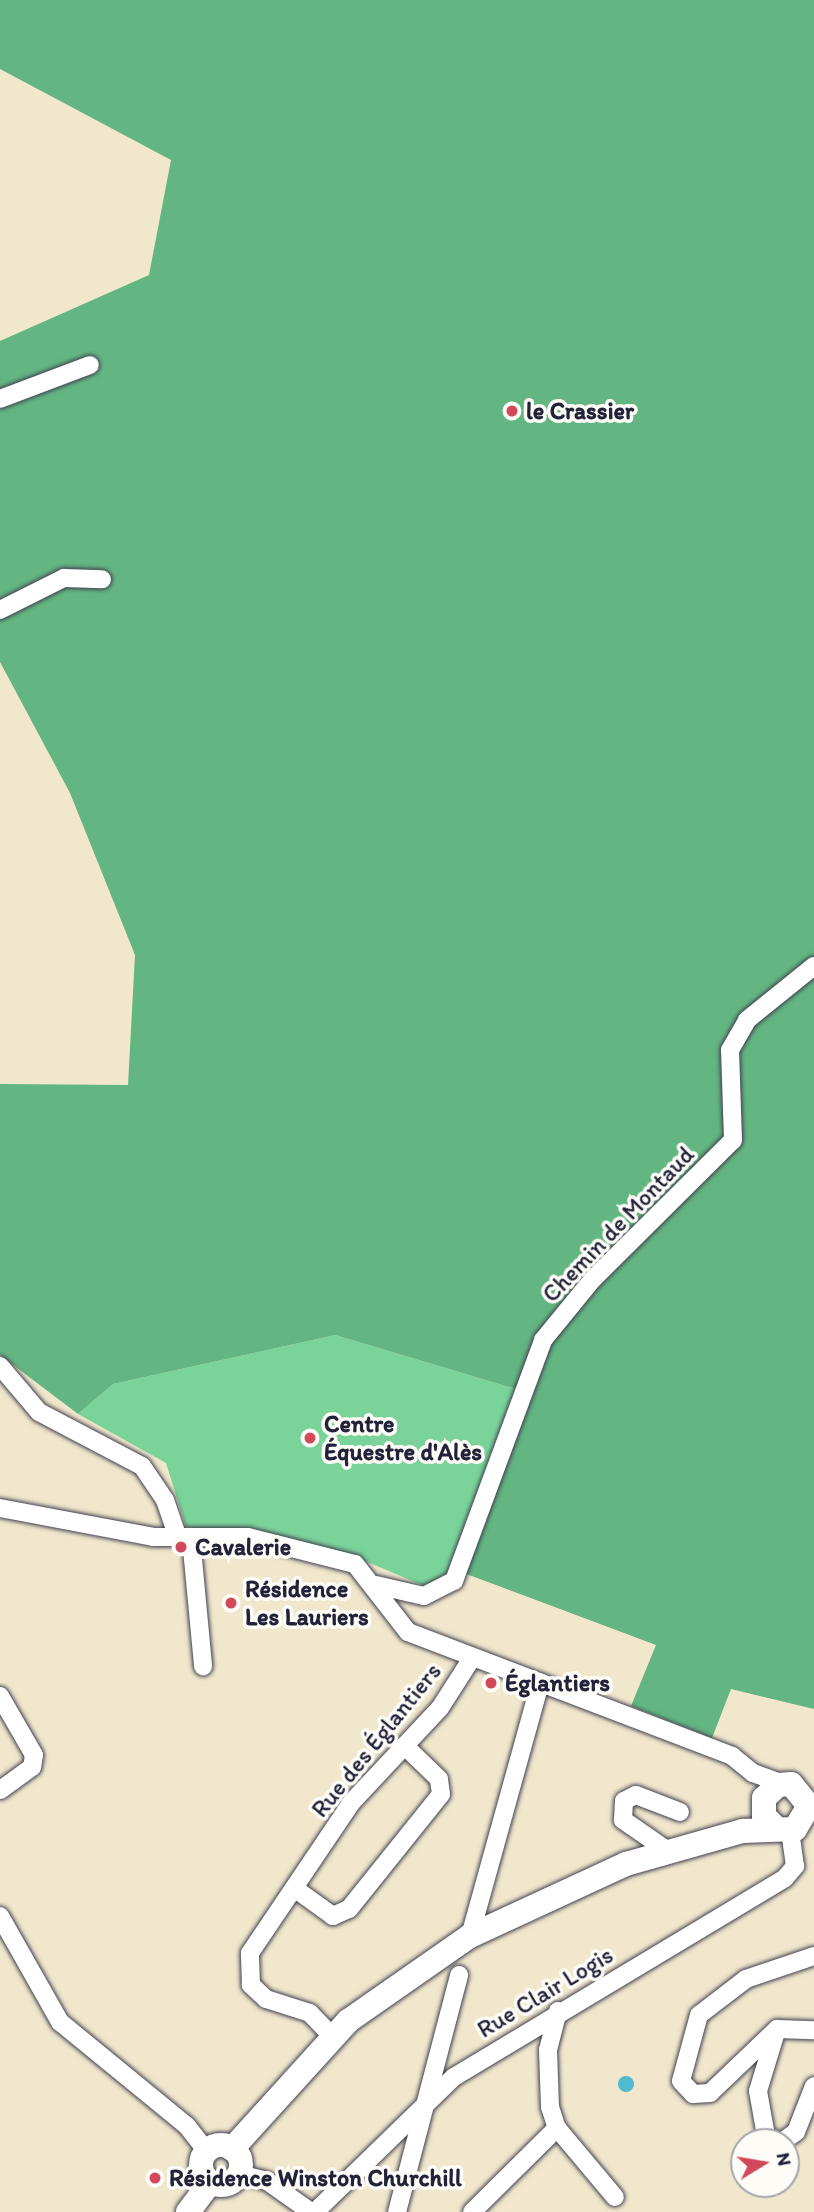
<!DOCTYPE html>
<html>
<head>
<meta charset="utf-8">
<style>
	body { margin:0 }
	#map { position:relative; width:814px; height:2212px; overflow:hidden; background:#f0e7cc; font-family:Itim,sans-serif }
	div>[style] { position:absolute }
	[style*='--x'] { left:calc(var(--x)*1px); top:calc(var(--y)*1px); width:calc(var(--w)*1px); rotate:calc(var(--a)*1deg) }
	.green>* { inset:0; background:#7ad49a }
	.forest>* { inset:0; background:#63b682 }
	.water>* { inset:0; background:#51bacf }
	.round { border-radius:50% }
	.roads { filter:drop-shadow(0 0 2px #414051) drop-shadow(0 0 2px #414051) }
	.street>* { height:18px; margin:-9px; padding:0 9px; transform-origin:9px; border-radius:9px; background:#fff }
	.secondary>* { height:24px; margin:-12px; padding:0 12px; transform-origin:12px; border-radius:12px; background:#fff }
	.secondary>.ring { margin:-12px; padding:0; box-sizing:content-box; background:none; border:24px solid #fff; border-radius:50% }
	.dots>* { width:19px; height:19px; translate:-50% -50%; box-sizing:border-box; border:4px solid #fdfcf7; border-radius:50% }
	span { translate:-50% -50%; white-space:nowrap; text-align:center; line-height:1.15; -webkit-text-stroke:7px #fdfcf7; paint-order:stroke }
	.poi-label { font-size:24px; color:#22223b; font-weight:700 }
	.left { translate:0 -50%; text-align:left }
	.street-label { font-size:24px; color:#22223b }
	.north { position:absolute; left:730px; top:2128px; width:70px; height:70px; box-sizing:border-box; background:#fdfcf7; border:2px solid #a5a5ac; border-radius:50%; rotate:79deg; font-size:19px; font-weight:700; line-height:28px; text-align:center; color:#22223b }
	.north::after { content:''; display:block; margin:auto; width:24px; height:32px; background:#d1495b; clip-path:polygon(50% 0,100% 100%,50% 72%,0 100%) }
</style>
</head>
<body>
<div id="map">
	<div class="green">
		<div style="clip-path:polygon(335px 1335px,516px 1389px,448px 1583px,429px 1588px,351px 1555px,286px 1537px,186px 1527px,166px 1463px,78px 1414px,113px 1384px)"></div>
	</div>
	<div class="forest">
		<div style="clip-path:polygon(0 0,814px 0,814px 1709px,731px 1689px,712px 1738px,631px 1706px,656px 1645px,453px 1569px,516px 1389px,335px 1335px,113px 1384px,78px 1414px,0 1355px,0 1084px,128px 1085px,135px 955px,70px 793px,0 662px,0 341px,149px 275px,171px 160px,0 69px)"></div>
	</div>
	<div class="water">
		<div class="round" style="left:618px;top:2076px;width:16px;height:16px"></div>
	</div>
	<div class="roads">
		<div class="street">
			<div style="--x:0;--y:399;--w:96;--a:-20.7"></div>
			<div style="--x:0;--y:610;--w:72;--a:-26.6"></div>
			<div style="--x:64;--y:578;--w:38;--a:2"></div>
			<div style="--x:0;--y:1366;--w:60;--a:49.7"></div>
			<div style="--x:39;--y:1412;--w:116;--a:27.7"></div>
			<div style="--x:142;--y:1466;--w:41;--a:55.9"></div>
			<div style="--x:165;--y:1500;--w:40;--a:71.1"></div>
			<div style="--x:0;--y:1508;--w:156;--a:10.7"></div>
			<div style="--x:153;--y:1537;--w:95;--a:0"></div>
			<div style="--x:248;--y:1537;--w:110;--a:14.2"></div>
			<div style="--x:355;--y:1564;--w:86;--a:52.1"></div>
			<div style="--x:408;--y:1632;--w:347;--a:20.9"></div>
			<div style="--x:732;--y:1756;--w:27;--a:39"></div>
			<div style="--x:753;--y:1773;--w:33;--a:20"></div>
			<div style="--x:191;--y:1538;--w:129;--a:84.6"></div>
			<div style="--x:376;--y:1585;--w:49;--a:12.9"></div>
			<div style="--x:424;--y:1596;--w:34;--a:-27"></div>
			<div style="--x:454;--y:1581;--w:257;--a:-69.7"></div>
			<div style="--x:543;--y:1340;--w:79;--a:-50.7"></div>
			<div style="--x:593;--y:1279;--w:197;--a:-44.8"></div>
			<div style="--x:733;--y:1140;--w:90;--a:-91.9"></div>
			<div style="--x:730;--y:1050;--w:34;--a:-60"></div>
			<div style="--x:747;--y:1020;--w:86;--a:-38.9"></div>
			<div style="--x:0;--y:1696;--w:68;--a:60"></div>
			<div style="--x:34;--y:1755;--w:12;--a:99"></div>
			<div style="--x:32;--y:1767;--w:39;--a:144"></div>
			<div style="--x:668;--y:1851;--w:55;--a:-145.4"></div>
			<div style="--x:623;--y:1820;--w:19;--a:-87"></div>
			<div style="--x:624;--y:1801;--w:13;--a:-27"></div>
			<div style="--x:636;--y:1795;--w:47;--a:21.1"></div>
			<div style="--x:294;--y:1888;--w:48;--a:35.7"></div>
			<div style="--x:333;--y:1916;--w:17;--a:-24"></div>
			<div style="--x:349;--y:1909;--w:147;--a:-51.3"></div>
			<div style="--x:441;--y:1794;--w:15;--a:-98"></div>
			<div style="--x:439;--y:1779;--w:45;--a:-135.9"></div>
			<div style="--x:0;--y:1916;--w:122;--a:60.5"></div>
			<div style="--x:60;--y:2022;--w:164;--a:39.3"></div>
			<div style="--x:187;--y:2126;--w:33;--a:52"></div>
			<div style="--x:470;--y:1936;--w:263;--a:-74.5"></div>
			<div style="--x:814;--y:1956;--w:72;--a:161.3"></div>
			<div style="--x:746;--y:1979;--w:59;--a:142.5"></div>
			<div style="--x:699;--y:2015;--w:68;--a:105.3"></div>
			<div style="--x:681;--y:2081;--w:18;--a:47"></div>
			<div style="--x:693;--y:2094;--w:17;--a:-3"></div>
			<div style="--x:710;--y:2093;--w:93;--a:-43.7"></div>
			<div style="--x:777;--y:2029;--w:37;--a:2"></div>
			<div style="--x:558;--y:2011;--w:40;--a:104.4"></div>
			<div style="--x:548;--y:2050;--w:57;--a:88"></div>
			<div style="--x:550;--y:2107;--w:22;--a:72"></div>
			<div style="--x:557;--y:2128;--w:90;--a:50"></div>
			<div style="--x:776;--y:2032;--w:62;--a:107"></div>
			<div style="--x:758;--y:2091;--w:46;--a:79.9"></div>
			<div style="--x:766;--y:2136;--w:15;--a:23"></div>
			<div style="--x:332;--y:2036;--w:32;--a:-134"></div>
			<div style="--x:310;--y:2013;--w:46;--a:-162.3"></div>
			<div style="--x:266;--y:1999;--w:21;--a:-137"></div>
			<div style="--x:251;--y:1985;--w:32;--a:-92"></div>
			<div style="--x:250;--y:1953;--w:181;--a:-56"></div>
			<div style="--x:351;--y:1803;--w:130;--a:-46.9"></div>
			<div style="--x:440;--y:1708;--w:59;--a:-57.4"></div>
			<div style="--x:782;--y:2142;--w:17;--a:-36"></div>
			<div style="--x:796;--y:2132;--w:49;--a:-68.6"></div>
			<div style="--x:239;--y:2174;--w:29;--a:14"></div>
			<div style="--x:267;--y:2181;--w:54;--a:35.2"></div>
			<div style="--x:315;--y:2212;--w:194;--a:-44.2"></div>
			<div style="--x:454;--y:2077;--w:386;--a:-31"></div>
			<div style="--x:785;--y:1878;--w:16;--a:-50"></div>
			<div style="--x:795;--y:1866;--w:36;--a:-98"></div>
			<div style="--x:397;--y:2212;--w:245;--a:-75.3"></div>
			<div style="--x:472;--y:2212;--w:120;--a:-44.7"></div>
		</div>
		<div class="secondary">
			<div class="ring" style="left:201px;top:2145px;width:16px;height:16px"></div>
			<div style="--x:232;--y:2149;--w:173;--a:-47.8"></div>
			<div style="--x:348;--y:2021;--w:149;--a:-34.9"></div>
			<div style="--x:470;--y:1936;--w:172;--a:-24.8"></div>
			<div style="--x:626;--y:1864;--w:122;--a:-15.8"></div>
			<div style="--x:743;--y:1831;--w:52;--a:-2.2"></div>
			<div style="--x:795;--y:1829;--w:27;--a:-59"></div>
			<div style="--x:809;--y:1806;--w:28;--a:-129"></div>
			<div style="--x:791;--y:1784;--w:13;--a:176"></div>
			<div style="--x:778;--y:1785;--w:19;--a:137"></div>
			<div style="--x:764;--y:1798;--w:18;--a:90"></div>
			<div style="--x:764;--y:1816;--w:18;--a:45"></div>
			<div style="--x:188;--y:2212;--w:38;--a:-53"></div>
		</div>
	</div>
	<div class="dots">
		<div style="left:512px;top:411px;background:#d1495b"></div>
		<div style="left:310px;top:1438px;background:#d1495b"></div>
		<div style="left:181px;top:1547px;background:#d1495b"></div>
		<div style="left:231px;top:1603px;background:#d1495b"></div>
		<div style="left:491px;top:1683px;background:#d1495b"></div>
		<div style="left:155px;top:2178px;background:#d1495b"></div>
	</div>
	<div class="poi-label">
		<span class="left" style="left:526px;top:411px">le Crassier</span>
		<span class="left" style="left:324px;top:1438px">Centre<br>Équestre d'Alès</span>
		<span class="left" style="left:195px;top:1547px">Cavalerie</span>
		<span class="left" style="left:245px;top:1603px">Résidence<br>Les Lauriers</span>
		<span class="left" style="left:505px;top:1683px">Églantiers</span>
		<span class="left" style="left:169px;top:2178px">Résidence Winston Churchill</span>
	</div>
	<div class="street-label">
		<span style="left:618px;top:1224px;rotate:-46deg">Chemin de Montaud</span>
		<span style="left:376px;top:1740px;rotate:-51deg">Rue des Églantiers</span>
		<span style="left:545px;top:1992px;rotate:-31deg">Rue Clair Logis</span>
	</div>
	<div class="north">N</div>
</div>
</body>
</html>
